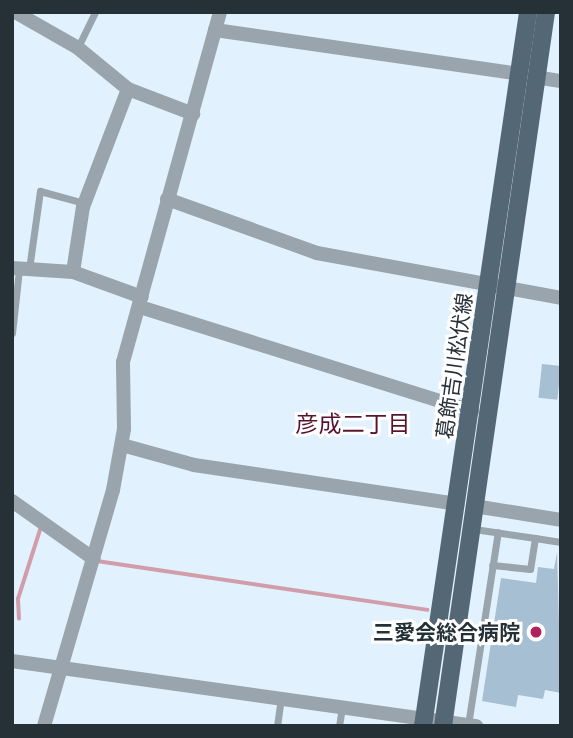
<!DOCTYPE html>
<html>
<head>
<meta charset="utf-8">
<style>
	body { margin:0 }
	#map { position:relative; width:573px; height:738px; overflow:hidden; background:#e1f1fd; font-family:Lato,"Noto Sans JP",sans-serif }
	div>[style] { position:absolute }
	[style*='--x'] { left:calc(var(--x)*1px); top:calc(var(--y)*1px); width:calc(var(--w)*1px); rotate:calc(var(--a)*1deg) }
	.stream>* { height:3.5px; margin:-1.75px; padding:0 1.75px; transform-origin:1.75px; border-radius:1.75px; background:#d19daa }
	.building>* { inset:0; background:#a6bfd2; transform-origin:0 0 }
	.service>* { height:7px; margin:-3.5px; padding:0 3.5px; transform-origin:3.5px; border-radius:3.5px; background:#99a4ac }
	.minor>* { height:14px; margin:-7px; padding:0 7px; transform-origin:7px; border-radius:7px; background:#99a4ac }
	.primary>* { height:18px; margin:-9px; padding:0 9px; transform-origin:9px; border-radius:9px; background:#546775 }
	.dots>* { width:19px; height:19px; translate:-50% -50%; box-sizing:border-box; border:4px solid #fff; border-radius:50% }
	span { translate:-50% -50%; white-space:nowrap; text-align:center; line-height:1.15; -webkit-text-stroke:6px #fff; paint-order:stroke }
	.street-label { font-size:21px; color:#263037 }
	.poi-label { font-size:21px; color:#263037; font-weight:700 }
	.right { translate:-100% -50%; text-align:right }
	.neighbourhood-label { font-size:23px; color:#57142d }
	.frame { position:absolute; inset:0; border:14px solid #263037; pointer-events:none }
</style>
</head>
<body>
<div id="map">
	<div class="stream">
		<div style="--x:97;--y:561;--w:334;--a:8.4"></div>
		<div style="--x:19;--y:619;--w:20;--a:-93"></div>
		<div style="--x:18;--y:599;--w:76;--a:-72.3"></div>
	</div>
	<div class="building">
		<div style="left:542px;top:364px;width:19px;height:34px;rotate:6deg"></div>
		<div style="clip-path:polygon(557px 552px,561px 693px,545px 690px,543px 699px,518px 695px,516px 707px,482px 701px,501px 578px,536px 583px,538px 567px,554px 569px)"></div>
	</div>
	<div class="service">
		<div style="--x:78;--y:47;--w:39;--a:-64"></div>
		<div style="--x:29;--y:269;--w:79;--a:-82"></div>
		<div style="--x:40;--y:191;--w:46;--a:15.3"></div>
		<div style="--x:12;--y:333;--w:63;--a:-83.7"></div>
		<div style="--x:474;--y:529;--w:62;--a:8.4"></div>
		<div style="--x:535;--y:538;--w:31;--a:99"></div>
		<div style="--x:530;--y:569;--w:38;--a:-174"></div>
		<div style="--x:535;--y:538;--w:26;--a:9"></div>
		<div style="--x:468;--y:725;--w:195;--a:-81.2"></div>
		<div style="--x:277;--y:726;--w:27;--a:-82"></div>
		<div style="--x:339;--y:726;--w:18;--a:-81"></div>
	</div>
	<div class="minor">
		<div style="--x:15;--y:12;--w:73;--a:29.7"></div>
		<div style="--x:78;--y:48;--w:65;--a:39.4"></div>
		<div style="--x:128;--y:89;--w:70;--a:21"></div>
		<div style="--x:215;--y:30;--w:308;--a:8.2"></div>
		<div style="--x:535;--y:77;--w:26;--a:9"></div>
		<div style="--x:167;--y:199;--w:159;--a:19.8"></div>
		<div style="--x:317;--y:253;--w:248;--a:10.4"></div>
		<div style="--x:12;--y:268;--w:61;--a:3.8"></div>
		<div style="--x:73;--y:272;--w:73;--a:19.9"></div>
		<div style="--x:73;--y:272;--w:66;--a:-81.3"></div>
		<div style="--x:83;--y:207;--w:126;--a:-69.1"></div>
		<div style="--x:140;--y:307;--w:348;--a:17.4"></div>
		<div style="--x:122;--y:445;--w:75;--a:15.5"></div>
		<div style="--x:194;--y:465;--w:266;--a:8.4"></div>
		<div style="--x:12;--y:501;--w:100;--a:35.3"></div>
		<div style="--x:474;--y:506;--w:88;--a:9.1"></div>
		<div style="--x:12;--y:661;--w:469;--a:8"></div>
		<div style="--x:44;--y:726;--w:246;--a:-73.7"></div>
		<div style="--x:113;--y:490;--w:62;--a:-79.8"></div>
		<div style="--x:124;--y:429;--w:67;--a:-90.9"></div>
		<div style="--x:123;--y:362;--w:363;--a:-74.5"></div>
	</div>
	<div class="primary">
		<div style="--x:423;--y:726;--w:722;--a:-81.63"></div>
		<div style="--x:443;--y:726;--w:721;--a:-81.79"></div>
	</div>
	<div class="dots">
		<div style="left:536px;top:632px;background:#af225d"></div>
	</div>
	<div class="street-label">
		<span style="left:454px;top:366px;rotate:-82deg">葛飾吉川松伏線</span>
	</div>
	<div class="poi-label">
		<span class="right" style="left:520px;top:632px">三愛会総合病院</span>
	</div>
	<div class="neighbourhood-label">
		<span style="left:353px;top:423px">彦成二丁目</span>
	</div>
	<div class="frame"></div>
</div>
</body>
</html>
